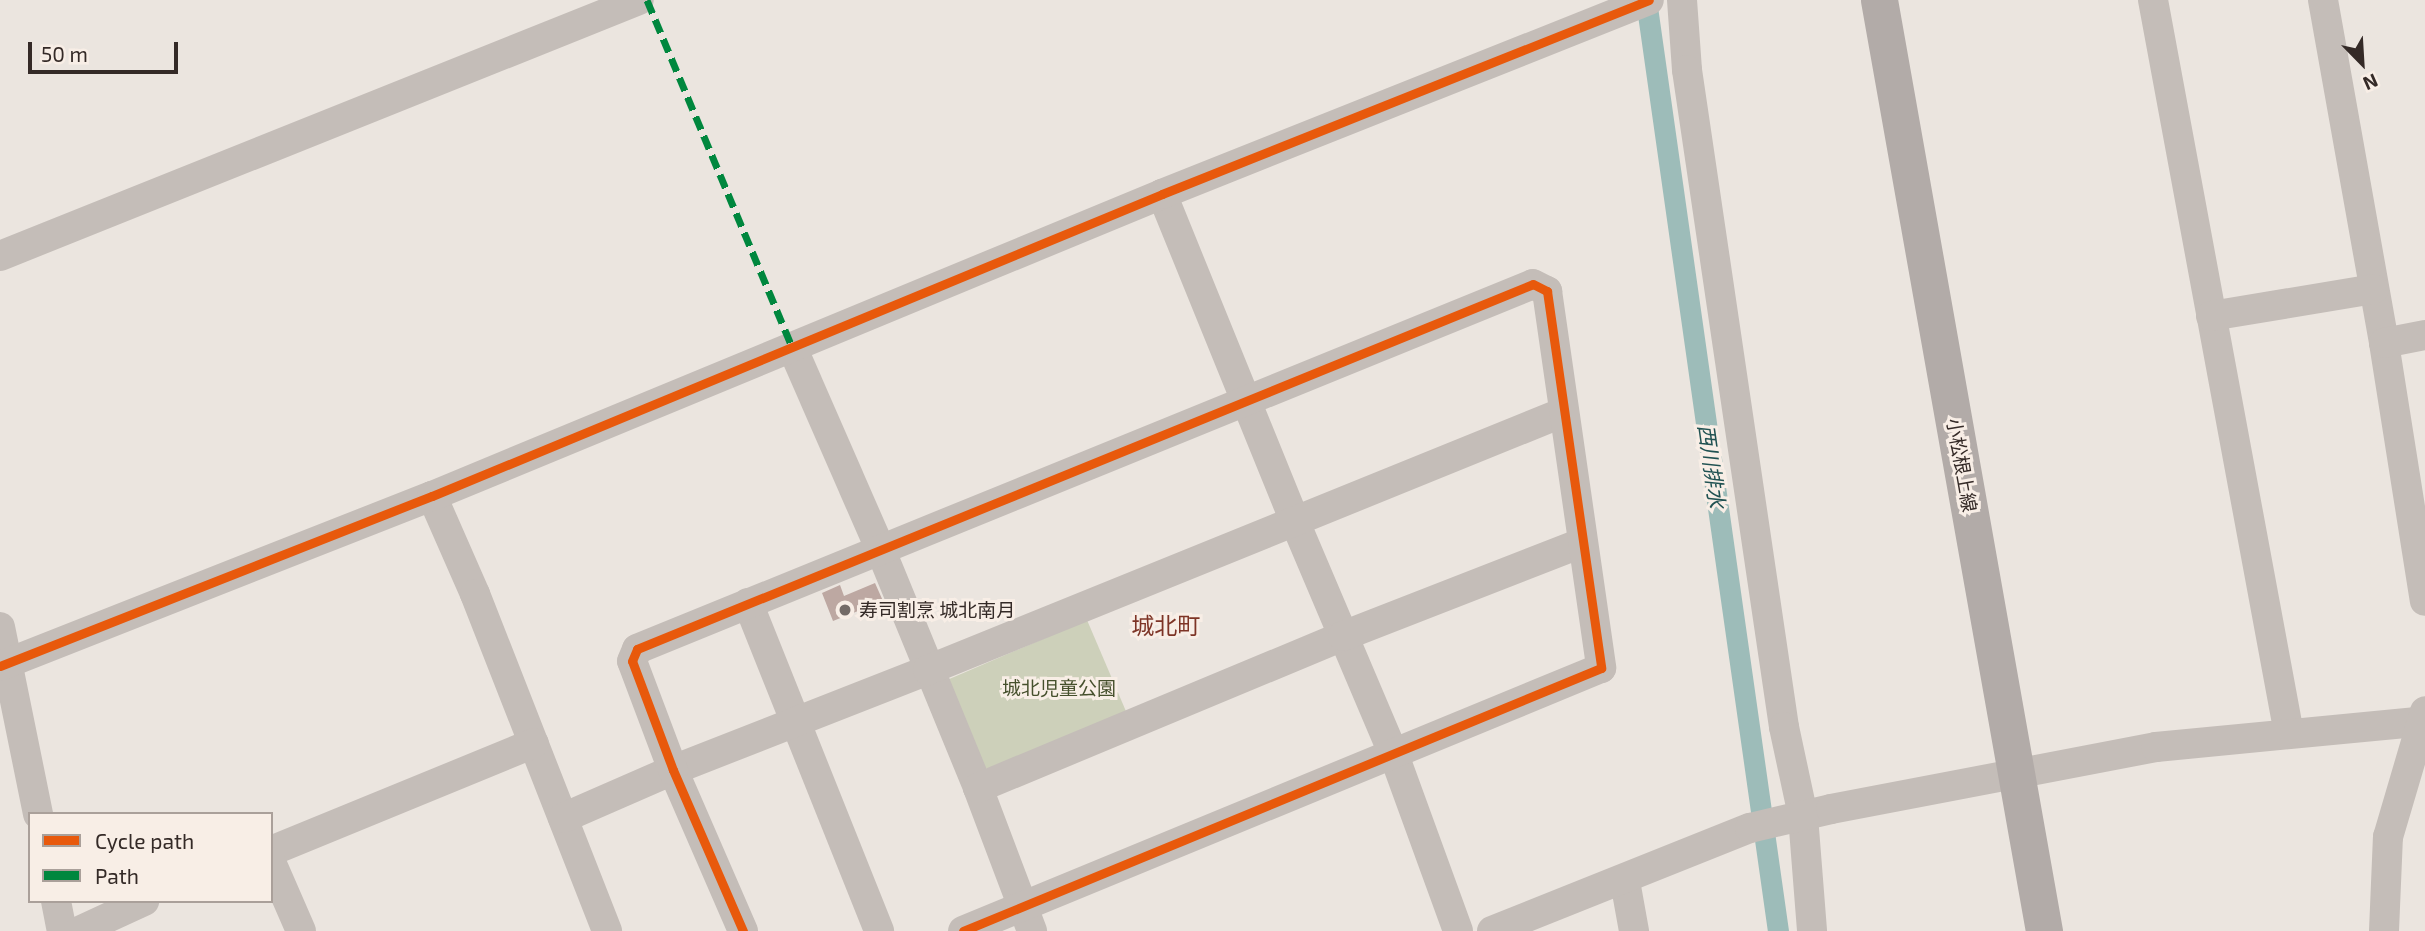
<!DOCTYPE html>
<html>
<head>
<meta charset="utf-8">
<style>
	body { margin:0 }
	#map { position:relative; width:2425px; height:931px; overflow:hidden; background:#ebe5df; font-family:"Exo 2","Noto Sans JP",sans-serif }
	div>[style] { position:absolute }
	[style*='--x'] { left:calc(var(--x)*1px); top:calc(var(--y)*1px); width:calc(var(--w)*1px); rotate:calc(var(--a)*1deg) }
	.green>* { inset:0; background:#cdd0ba }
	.canal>* { height:21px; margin:-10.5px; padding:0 10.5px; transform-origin:10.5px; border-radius:10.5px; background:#9dbcb9 }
	.building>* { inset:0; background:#bda8a2 }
	.minor>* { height:30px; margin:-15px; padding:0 15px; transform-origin:15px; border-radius:15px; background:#c4bdb8 }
	.major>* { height:37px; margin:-18.5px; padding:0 18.5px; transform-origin:18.5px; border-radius:18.5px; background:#b2aba8 }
	.quiet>* { height:7px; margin-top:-3.5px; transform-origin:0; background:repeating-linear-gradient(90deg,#00873e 0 14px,transparent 0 21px) }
	.cycleway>* { height:9px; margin:-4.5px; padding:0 4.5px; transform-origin:4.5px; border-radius:4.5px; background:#e8590c }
	.dots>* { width:19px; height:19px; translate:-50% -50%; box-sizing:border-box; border:4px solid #f8eee6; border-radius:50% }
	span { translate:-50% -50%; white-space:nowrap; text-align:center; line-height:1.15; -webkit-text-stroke:6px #f8eee6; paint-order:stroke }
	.street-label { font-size:19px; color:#342a27 }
	.poi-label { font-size:19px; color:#342a27 }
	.left { translate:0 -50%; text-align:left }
	.park-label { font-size:19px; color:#46502d }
	.water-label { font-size:21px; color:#205252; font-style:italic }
	.quarter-label { font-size:23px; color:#7d3426 }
	.legend { position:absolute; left:28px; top:812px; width:245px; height:91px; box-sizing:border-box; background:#f8eee6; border:2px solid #aaa09a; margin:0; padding:9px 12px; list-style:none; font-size:21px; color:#342a27 }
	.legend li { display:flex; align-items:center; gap:14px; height:35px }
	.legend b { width:35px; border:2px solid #aaa09a }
	.north { position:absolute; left:2327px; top:28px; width:70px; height:70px; -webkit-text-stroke:5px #f8eee6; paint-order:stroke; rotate:156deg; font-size:19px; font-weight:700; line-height:28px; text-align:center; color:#342a27 }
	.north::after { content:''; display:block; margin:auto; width:24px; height:32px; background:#342a27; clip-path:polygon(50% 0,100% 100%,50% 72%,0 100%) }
	.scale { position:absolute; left:28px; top:42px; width:150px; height:32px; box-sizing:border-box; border:4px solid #342a27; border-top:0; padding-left:9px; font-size:21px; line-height:24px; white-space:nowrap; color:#342a27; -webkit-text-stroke:5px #f8eee6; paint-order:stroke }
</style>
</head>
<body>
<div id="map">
	<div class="green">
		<div style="clip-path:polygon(1087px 620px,1128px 716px,990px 770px,981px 766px,947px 680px)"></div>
	</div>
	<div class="canal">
		<div style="--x:1646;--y:0;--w:940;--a:81.93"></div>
	</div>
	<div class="building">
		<div style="clip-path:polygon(875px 583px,883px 601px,833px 621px,822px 593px,840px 585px,844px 596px)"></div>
	</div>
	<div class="minor">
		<div style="--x:1682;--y:0;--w:70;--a:85.9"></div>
		<div style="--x:1687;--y:70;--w:664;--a:81.6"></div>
		<div style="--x:1784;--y:727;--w:91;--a:77.9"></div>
		<div style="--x:1803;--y:816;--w:115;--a:85.5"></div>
		<div style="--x:2153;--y:0;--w:746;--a:79.5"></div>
		<div style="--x:2323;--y:0;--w:348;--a:79.9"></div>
		<div style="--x:2384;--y:343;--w:261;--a:81"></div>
		<div style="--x:1162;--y:194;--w:354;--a:67.9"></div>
		<div style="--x:1295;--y:522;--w:253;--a:67"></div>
		<div style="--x:1394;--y:755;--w:187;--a:70"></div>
		<div style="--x:0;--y:256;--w:688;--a:-21.83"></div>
		<div style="--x:2211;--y:316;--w:165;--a:-9.4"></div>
		<div style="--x:2384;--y:343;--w:42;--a:-11"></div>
		<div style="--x:792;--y:347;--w:223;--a:66.4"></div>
		<div style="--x:881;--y:551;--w:256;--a:67.7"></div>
		<div style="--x:978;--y:788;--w:153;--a:69.3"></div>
		<div style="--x:432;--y:496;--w:107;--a:66.3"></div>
		<div style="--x:475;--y:594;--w:362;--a:68.6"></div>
		<div style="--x:748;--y:603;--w:353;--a:68.2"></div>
		<div style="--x:0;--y:627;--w:191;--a:78.5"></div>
		<div style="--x:0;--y:666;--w:464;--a:-21.5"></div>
		<div style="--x:432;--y:496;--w:790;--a:-22.47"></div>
		<div style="--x:1162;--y:194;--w:524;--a:-21.72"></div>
		<div style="--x:978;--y:788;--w:395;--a:-22.6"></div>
		<div style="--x:1343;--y:636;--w:256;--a:-21.3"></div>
		<div style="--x:563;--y:818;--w:120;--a:-23.6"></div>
		<div style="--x:673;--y:770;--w:274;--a:-21.4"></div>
		<div style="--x:928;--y:670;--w:686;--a:-22.08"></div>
		<div style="--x:271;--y:851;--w:284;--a:-22.3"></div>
		<div style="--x:271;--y:862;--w:75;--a:66.5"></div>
		<div style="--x:1625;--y:881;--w:51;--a:79.8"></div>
		<div style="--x:56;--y:901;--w:31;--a:79"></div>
		<div style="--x:79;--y:931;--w:72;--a:-24.8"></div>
		<div style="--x:743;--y:931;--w:176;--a:-113.5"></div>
		<div style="--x:673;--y:770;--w:116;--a:-110.6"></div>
		<div style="--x:632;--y:661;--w:13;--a:-67"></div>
		<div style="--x:637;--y:649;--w:967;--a:-22.16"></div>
		<div style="--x:1533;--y:284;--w:16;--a:27"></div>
		<div style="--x:1547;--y:291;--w:381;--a:81.8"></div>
		<div style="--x:1601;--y:668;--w:690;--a:157.6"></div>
		<div style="--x:1492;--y:931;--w:278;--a:-21.8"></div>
		<div style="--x:1750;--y:828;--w:83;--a:-13.2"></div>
		<div style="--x:1831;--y:809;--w:331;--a:-10.8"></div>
		<div style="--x:2156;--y:747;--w:270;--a:-5.5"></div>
		<div style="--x:2384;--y:931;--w:94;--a:-87.6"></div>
		<div style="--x:2388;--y:837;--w:131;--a:-73.6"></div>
	</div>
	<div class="major">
		<div style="--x:1879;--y:0;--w:946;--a:79.95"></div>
	</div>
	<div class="quiet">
		<div style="--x:647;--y:0;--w:376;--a:67.3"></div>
	</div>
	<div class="cycleway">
		<div style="--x:0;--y:666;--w:464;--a:-21.5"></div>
		<div style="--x:432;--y:496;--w:790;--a:-22.47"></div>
		<div style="--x:1162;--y:194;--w:524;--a:-21.72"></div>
		<div style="--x:743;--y:931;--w:176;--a:-113.5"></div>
		<div style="--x:673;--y:770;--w:116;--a:-110.6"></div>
		<div style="--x:632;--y:661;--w:13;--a:-67"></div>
		<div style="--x:637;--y:649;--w:967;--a:-22.16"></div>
		<div style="--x:1533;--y:284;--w:16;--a:27"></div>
		<div style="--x:1547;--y:291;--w:381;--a:81.8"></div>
		<div style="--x:1601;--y:668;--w:690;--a:157.6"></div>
	</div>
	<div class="dots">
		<div style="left:845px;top:610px;background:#746b67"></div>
	</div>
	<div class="street-label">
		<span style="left:1962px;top:465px;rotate:80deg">小松根上線</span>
	</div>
	<div class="poi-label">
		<span class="left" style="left:859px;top:610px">寿司割烹 城北南月</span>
	</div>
	<div class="park-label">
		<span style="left:1059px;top:688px">城北児童公園</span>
	</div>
	<div class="water-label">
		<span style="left:1712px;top:466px;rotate:82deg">西川排水</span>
	</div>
	<div class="quarter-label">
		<span style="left:1166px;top:625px">城北町</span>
	</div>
	<ul class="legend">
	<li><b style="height:9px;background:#e8590c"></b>Cycle path</li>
	<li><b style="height:9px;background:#00873e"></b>Path</li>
	</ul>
	<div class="north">N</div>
	<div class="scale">50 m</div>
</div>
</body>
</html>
